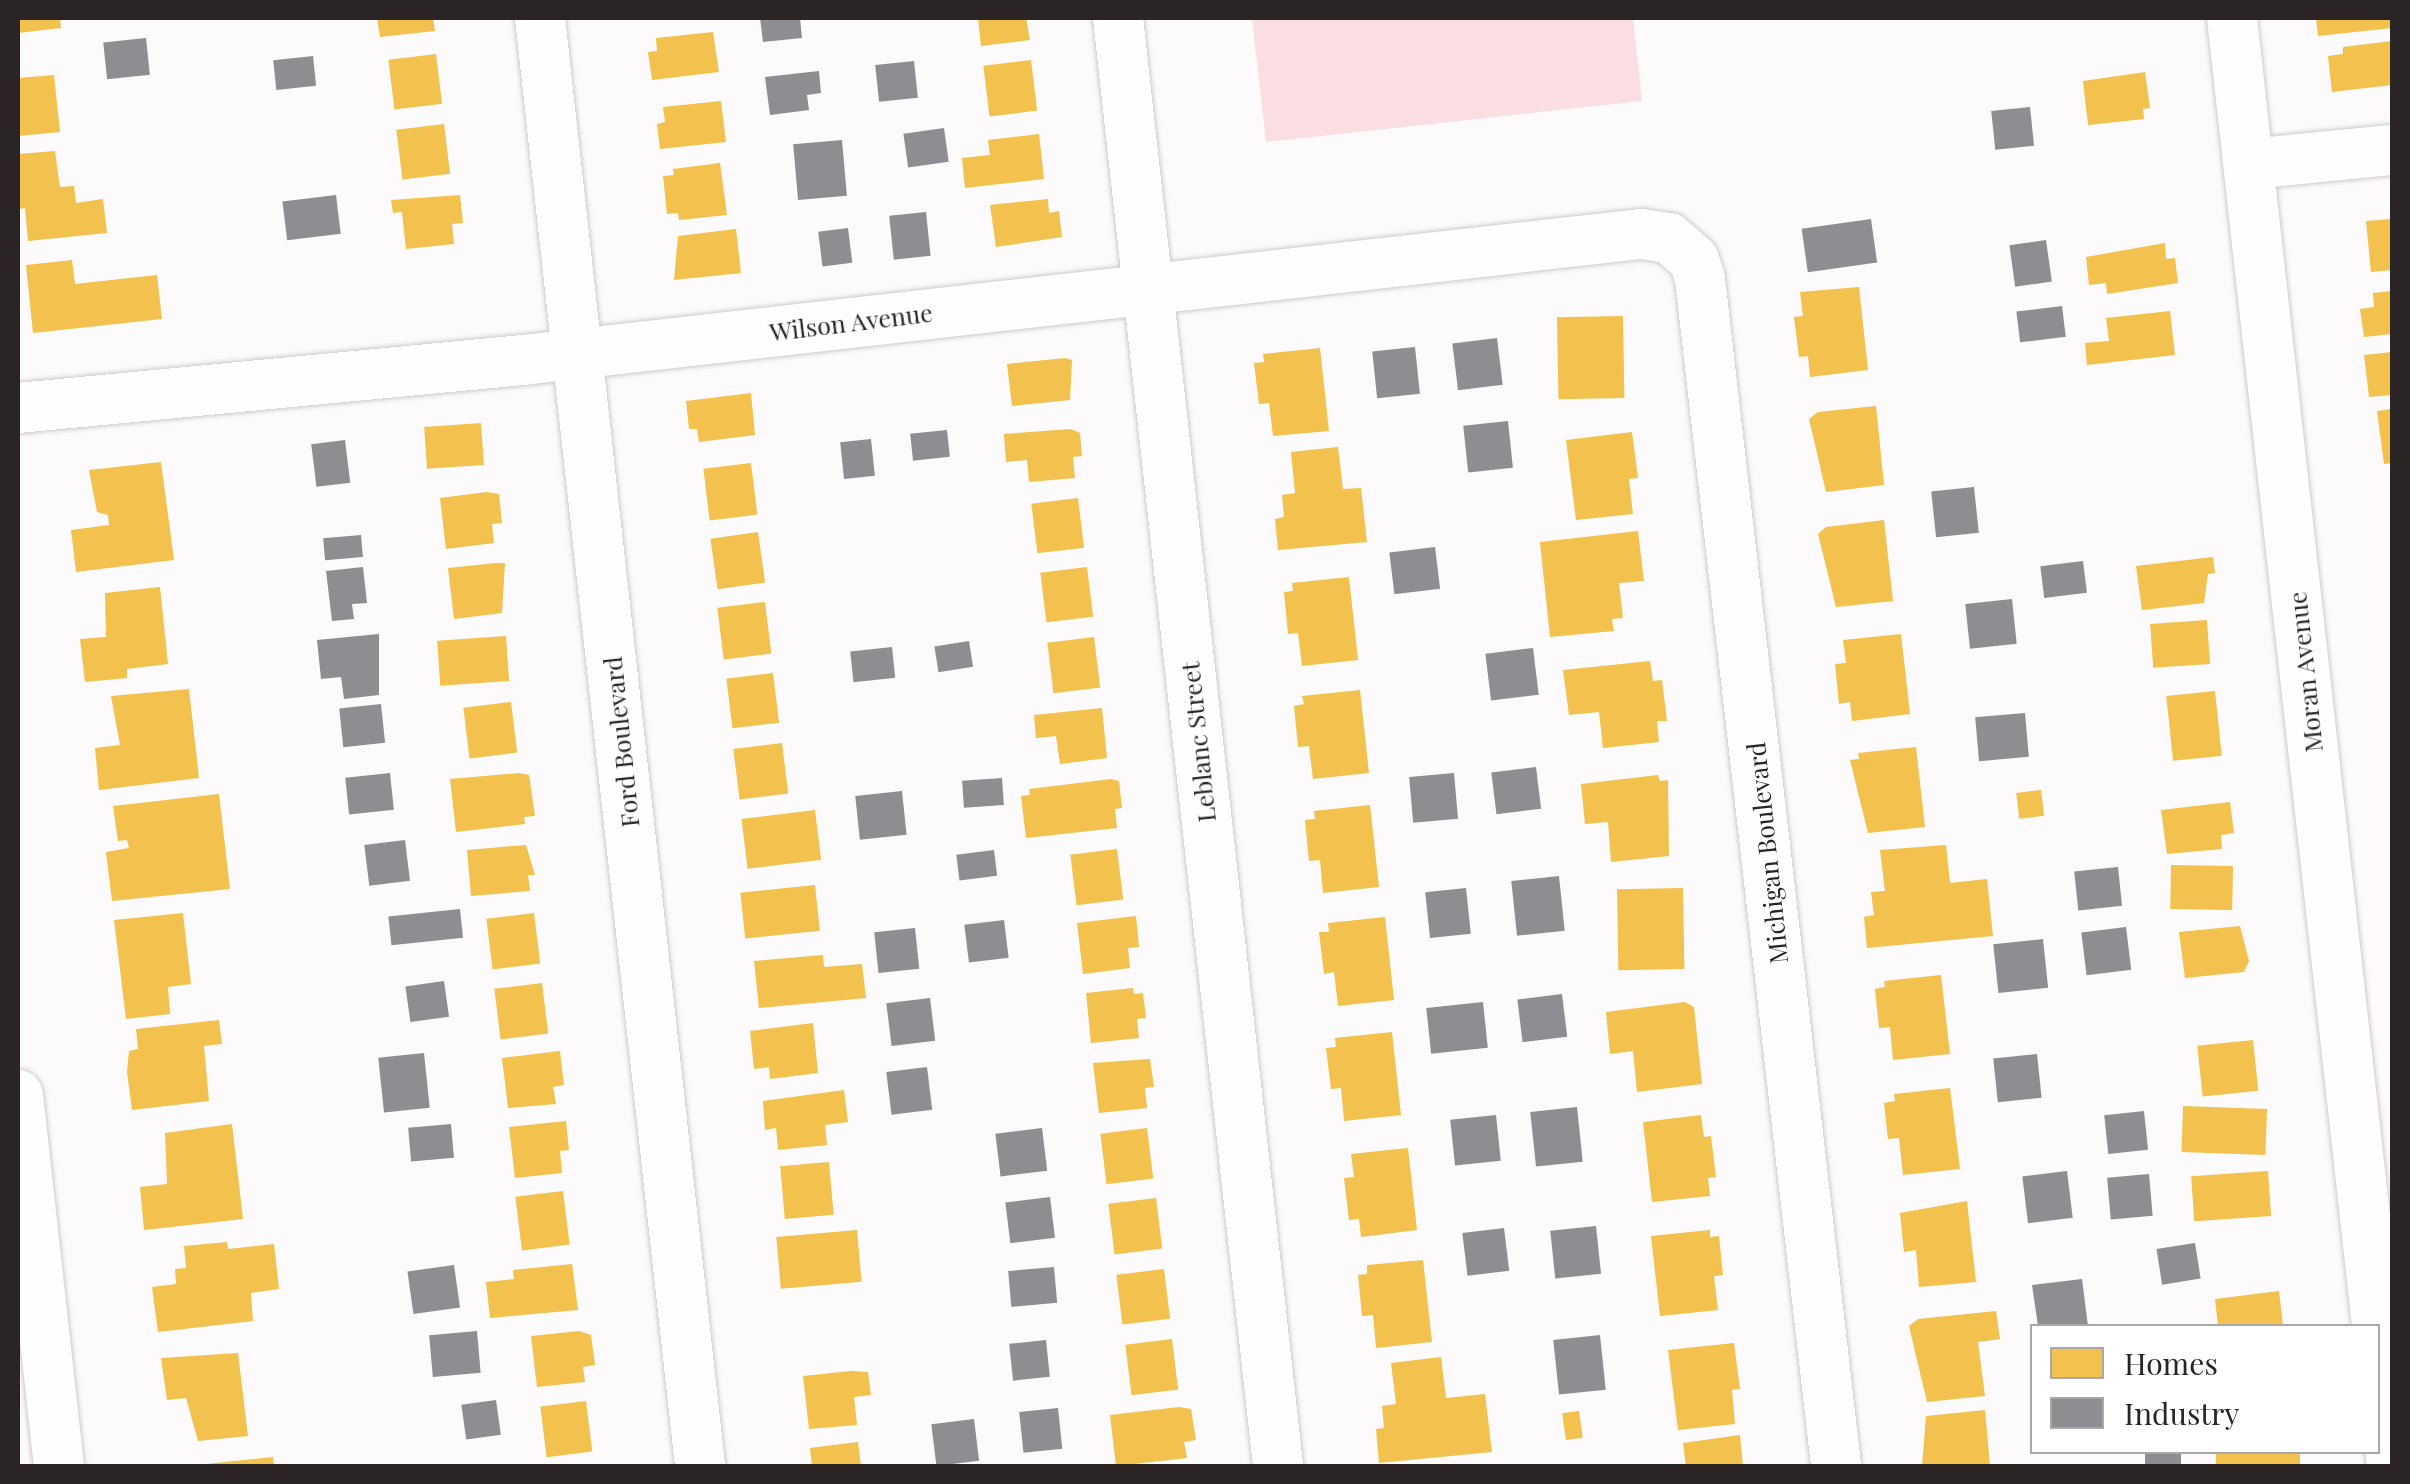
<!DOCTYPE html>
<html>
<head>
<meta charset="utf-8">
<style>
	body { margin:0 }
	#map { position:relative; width:2410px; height:1484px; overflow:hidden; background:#fcfafa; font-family:"Playfair Display",serif }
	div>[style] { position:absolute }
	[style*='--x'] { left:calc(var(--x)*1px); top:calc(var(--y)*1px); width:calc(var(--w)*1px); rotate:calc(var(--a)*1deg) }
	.green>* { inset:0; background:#fadee1 }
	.homes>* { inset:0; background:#f2c14e; transform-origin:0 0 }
	.industry>* { inset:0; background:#8d8d92; transform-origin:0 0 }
	.roads { filter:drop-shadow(0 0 2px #cfcbcb) drop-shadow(0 0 2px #cfcbcb) }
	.minor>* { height:50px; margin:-25px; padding:0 25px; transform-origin:25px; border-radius:25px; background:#fffefe }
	span { translate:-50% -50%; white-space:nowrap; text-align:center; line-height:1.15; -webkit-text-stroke:10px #fff; paint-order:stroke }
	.street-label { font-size:25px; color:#2a2424 }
	.frame { position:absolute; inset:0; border:20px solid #2a2424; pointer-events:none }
	.legend { position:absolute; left:2030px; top:1324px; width:350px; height:130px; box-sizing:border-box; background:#fff; border:2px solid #aaa7a7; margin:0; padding:12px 18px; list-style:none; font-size:30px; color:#2a2424 }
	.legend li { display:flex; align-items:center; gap:20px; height:50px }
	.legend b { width:50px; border:2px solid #aaa7a7 }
</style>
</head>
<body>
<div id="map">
	<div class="green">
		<div style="clip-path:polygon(1252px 18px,1633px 18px,1642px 101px,1266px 142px)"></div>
	</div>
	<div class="homes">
		<div style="clip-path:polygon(18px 18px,60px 18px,61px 28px,18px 33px)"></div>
		<div style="clip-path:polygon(377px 18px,433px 18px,435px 31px,380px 37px)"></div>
		<div style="clip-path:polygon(978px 18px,1026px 18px,1030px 40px,981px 46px)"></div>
		<div style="clip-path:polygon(2316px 18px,2392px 18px,2392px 28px,2318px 36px)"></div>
		<div style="clip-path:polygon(713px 32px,719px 72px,652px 80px,648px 52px,657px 51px,656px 38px)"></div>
		<div style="clip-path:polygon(2392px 41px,2392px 85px,2332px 92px,2328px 56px,2343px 54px,2343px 47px)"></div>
		<div style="left:436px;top:54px;width:50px;height:48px;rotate:83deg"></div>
		<div style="left:1031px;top:60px;width:51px;height:48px;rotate:83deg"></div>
		<div style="clip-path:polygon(2145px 72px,2150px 108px,2143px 109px,2144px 119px,2088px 125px,2083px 81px)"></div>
		<div style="clip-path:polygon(54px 75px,60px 132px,18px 136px,18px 78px)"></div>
		<div style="clip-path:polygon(721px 101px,726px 142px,660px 149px,657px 124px,665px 122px,663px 107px)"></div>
		<div style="left:444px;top:124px;width:50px;height:48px;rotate:83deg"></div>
		<div style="clip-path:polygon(1039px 134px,1044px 179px,965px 188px,962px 158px,990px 155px,988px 140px)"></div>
		<div style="clip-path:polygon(55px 151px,60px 187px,74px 186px,76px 203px,103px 199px,107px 233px,28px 241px,25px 208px,19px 209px,18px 154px)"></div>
		<div style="clip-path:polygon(720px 163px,727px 215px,679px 220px,678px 213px,667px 214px,663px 176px,674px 175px,673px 169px)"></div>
		<div style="clip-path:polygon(460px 195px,463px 223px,452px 224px,454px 244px,406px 249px,402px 212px,393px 213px,391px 200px)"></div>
		<div style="clip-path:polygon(1048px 199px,1049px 213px,1059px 211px,1062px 237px,996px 247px,990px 205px)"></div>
		<div style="clip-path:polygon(2392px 219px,2392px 270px,2371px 272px,2366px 221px)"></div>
		<div style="clip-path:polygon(736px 229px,741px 273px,674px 280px,678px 236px)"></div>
		<div style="clip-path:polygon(2165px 243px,2166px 259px,2175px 258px,2178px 283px,2107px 294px,2106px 283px,2089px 285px,2086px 257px)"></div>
		<div style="clip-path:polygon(72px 260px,75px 284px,157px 275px,162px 319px,33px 333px,26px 265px)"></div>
		<div style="clip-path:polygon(1859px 287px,1868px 370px,1810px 377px,1808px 356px,1799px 357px,1794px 317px,1803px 316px,1800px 292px)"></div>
		<div style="clip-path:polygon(2392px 291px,2392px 334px,2364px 337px,2360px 309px,2374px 307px,2373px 293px)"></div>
		<div style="clip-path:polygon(2170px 311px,2175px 355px,2087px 365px,2085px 343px,2109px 341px,2106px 318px)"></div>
		<div style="left:1623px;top:316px;width:82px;height:66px;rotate:89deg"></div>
		<div style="clip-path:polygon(1320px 348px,1329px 431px,1273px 436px,1269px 403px,1259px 404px,1254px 363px,1264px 362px,1263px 354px)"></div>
		<div style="clip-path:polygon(2392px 352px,2392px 395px,2369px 397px,2364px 355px)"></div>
		<div style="clip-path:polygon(1065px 358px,1072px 360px,1070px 400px,1012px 406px,1007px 364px)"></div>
		<div style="clip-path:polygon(751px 393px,755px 435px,699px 442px,697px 429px,689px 429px,686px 401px)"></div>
		<div style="clip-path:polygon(1876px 406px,1884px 485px,1826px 492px,1809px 419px,1818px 412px)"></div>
		<div style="clip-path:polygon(2392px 409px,2392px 463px,2384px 464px,2377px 411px)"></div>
		<div style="left:481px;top:423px;width:42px;height:57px;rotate:86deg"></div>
		<div style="clip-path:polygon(1071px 429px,1080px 433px,1082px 456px,1073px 457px,1075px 478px,1029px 482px,1027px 460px,1006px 462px,1004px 434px)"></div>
		<div style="clip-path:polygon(1632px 432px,1638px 478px,1629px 479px,1633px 514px,1576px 520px,1566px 440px)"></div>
		<div style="clip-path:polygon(1338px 447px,1343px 489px,1361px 488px,1367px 542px,1278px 550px,1275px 519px,1284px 517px,1282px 495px,1295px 493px,1291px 452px)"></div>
		<div style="clip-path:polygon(161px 462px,174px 560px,76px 572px,71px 530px,109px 525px,108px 515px,97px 512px,89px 470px)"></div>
		<div style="left:751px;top:463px;width:52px;height:48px;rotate:83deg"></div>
		<div style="clip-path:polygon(487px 492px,499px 494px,502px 523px,492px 524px,494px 543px,446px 549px,440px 498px)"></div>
		<div style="left:1078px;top:498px;width:50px;height:47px;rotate:83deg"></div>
		<div style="clip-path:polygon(1884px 520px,1893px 601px,1836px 607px,1818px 534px,1826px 527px)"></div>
		<div style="clip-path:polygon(1638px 531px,1644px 581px,1619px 583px,1623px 618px,1612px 619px,1614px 631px,1550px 637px,1540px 542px)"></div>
		<div style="left:758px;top:532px;width:51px;height:48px;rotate:82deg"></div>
		<div style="clip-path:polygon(2213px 557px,2215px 573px,2208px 574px,2204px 603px,2142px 610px,2136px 566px)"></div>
		<div style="clip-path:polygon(496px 563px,505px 563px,502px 613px,454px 619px,448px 568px)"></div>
		<div style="left:1087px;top:567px;width:50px;height:47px;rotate:83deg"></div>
		<div style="clip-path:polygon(1349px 577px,1358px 660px,1302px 666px,1298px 633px,1288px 634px,1284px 592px,1293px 591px,1292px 583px)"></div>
		<div style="clip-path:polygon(160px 587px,168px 664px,127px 669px,127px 678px,85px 682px,80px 639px,106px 637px,105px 593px)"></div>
		<div style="left:765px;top:602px;width:52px;height:48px;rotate:83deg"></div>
		<div style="left:2207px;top:620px;width:44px;height:57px;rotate:86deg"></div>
		<div style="clip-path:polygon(1901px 634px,1910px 714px,1852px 721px,1850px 702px,1839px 704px,1835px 664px,1846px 663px,1843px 640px)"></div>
		<div style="left:506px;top:636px;width:45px;height:69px;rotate:86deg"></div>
		<div style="left:1094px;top:637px;width:51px;height:47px;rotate:83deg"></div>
		<div style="clip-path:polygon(1650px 661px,1653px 681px,1662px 680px,1667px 721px,1657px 721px,1659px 742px,1603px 748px,1599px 712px,1569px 715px,1563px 670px)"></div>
		<div style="left:773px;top:673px;width:50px;height:47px;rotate:83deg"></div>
		<div style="clip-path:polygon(189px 689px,199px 778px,99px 790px,95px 748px,120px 745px,111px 696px)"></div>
		<div style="clip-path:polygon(1360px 690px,1369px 773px,1313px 779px,1309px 746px,1298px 747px,1294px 706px,1304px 704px,1302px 696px)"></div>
		<div style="left:2215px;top:691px;width:65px;height:49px;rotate:84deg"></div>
		<div style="left:511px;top:702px;width:51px;height:48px;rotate:83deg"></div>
		<div style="clip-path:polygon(1102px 708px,1107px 758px,1060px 764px,1056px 736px,1036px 738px,1034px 715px)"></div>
		<div style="left:782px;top:743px;width:51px;height:49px;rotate:83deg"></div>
		<div style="clip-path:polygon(1916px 747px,1925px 827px,1868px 833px,1850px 760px,1859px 759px,1858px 753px)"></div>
		<div style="clip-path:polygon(519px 773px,529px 775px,535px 816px,524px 817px,525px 824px,456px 832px,450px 779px)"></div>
		<div style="clip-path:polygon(1658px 775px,1660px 781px,1668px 780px,1669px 856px,1611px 862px,1608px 822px,1585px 824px,1581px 784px)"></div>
		<div style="clip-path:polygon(1111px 779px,1119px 781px,1122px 808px,1115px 809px,1117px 828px,1026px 838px,1021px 796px,1030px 795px,1029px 789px)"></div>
		<div style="left:2041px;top:790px;width:26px;height:25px;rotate:83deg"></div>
		<div style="clip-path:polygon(219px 794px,230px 889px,112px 901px,106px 852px,129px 848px,127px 840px,118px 841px,113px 806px)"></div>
		<div style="clip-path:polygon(2230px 802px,2234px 833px,2221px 835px,2222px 849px,2167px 854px,2161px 810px)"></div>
		<div style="clip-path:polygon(1370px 805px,1379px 887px,1323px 893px,1320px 860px,1309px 861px,1305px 820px,1315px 819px,1314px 811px)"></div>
		<div style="left:815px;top:810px;width:50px;height:74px;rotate:83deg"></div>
		<div style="clip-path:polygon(526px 845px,535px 875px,528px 875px,530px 891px,471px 896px,467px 850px)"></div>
		<div style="clip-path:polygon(1946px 845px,1950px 883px,1987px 879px,1993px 936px,1867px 948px,1864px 917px,1874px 915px,1871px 892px,1885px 891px,1880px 850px)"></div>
		<div style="left:1117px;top:849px;width:51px;height:47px;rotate:83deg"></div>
		<div style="left:2233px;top:866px;width:44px;height:62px;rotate:91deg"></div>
		<div style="left:815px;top:885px;width:46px;height:75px;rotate:84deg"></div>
		<div style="left:1683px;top:888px;width:81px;height:66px;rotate:89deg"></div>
		<div style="clip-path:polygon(183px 913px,191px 984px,168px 987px,170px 1014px,126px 1019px,114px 920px)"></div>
		<div style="left:534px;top:913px;width:51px;height:48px;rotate:83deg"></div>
		<div style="clip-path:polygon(1136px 916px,1139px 947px,1128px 948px,1130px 968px,1083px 974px,1077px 923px)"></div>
		<div style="clip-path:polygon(1385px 917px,1394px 1000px,1338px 1006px,1334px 972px,1324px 974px,1319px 932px,1329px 932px,1328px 923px)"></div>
		<div style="clip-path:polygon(2240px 926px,2249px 961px,2244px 972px,2185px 978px,2179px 932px)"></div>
		<div style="clip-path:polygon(823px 955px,824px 967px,862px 964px,866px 998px,759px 1008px,754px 961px)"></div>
		<div style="clip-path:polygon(1941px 975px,1950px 1054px,1893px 1060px,1890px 1027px,1879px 1028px,1875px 989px,1885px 987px,1884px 981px)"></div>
		<div style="left:542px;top:983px;width:51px;height:48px;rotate:83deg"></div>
		<div style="clip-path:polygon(1133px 988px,1134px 994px,1143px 993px,1146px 1018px,1137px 1019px,1139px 1038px,1091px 1043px,1086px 993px)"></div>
		<div style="clip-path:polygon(1685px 1002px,1694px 1007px,1702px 1084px,1637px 1092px,1633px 1051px,1610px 1054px,1606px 1012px)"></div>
		<div style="clip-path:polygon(219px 1020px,222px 1044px,204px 1046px,209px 1101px,132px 1110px,127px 1072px,129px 1051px,138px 1049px,136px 1029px)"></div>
		<div style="clip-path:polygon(813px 1023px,818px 1073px,770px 1079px,769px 1067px,754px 1069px,750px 1031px)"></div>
		<div style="clip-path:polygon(1392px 1032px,1401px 1115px,1344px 1121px,1341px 1088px,1331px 1089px,1326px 1048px,1336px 1047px,1335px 1038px)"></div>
		<div style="left:2253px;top:1040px;width:51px;height:56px;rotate:84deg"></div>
		<div style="clip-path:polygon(560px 1051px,564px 1085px,553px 1087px,556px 1104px,508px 1108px,502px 1058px)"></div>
		<div style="clip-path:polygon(1150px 1059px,1154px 1087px,1145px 1088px,1147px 1108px,1099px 1113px,1093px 1063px)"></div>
		<div style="clip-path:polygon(1950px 1088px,1960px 1169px,1903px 1175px,1899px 1138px,1888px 1139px,1884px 1103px,1895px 1101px,1894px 1094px)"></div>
		<div style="clip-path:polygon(844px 1090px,848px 1122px,825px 1125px,827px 1145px,778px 1150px,776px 1128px,765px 1130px,763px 1101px)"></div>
		<div style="left:2267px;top:1109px;width:46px;height:84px;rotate:92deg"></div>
		<div style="clip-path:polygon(1701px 1115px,1704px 1137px,1711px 1136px,1716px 1177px,1708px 1178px,1710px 1196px,1652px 1202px,1643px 1122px)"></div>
		<div style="clip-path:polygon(566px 1121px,569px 1150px,560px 1151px,562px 1173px,515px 1178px,509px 1127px)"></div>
		<div style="clip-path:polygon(232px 1124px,243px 1219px,144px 1230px,140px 1187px,167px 1184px,165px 1133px)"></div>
		<div style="left:1147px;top:1128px;width:51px;height:47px;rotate:83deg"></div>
		<div style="clip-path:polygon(1408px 1148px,1417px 1230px,1361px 1237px,1359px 1219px,1349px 1220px,1344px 1178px,1354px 1177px,1351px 1154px)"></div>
		<div style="left:829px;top:1162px;width:53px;height:49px;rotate:85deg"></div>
		<div style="left:2268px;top:1171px;width:45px;height:77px;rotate:86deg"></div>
		<div style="left:563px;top:1191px;width:54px;height:48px;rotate:83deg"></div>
		<div style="left:1156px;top:1198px;width:51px;height:48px;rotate:83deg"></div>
		<div style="clip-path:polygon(1967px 1201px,1976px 1282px,1919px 1287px,1916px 1250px,1904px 1252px,1900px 1213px)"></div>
		<div style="left:857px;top:1230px;width:52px;height:81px;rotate:85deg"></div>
		<div style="clip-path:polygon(1710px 1230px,1710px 1237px,1719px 1236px,1723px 1275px,1714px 1276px,1718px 1310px,1660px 1316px,1651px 1236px)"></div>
		<div style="clip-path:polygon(227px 1242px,228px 1249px,274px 1244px,279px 1289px,251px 1293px,253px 1321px,158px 1332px,152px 1287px,176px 1284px,175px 1269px,186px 1268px,184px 1246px)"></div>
		<div style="clip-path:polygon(1423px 1260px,1432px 1342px,1376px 1348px,1373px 1315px,1362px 1316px,1358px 1275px,1367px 1274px,1367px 1265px)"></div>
		<div style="clip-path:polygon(572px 1264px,578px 1310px,490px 1318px,486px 1282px,514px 1279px,513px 1270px)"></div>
		<div style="left:1164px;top:1269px;width:50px;height:48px;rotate:83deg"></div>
		<div style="clip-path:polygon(2279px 1291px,2283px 1326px,2218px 1326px,2215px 1299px)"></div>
		<div style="clip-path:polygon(1996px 1311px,2000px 1339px,1978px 1342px,1985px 1396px,1927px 1402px,1909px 1326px,1918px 1319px)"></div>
		<div style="clip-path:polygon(579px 1331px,591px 1335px,595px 1365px,583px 1367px,585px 1382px,537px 1387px,531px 1336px)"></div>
		<div style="left:1172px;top:1339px;width:51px;height:47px;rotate:83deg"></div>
		<div style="clip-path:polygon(1734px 1343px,1740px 1389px,1732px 1390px,1735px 1424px,1678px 1430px,1668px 1350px)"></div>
		<div style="clip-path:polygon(238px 1353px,248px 1436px,198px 1441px,186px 1398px,167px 1400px,161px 1358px)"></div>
		<div style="clip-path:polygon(1441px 1357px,1446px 1398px,1485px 1394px,1492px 1452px,1379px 1463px,1376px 1429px,1384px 1428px,1382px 1406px,1396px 1404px,1391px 1363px)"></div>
		<div style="clip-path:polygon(851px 1371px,868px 1372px,871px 1395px,854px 1397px,857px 1425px,809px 1429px,803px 1376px)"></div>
		<div style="left:586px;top:1401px;width:51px;height:46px;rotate:83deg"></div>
		<div style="clip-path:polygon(1179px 1407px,1191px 1409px,1196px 1440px,1184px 1442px,1187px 1458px,1116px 1466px,1110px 1415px)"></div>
		<div style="clip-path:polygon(1985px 1410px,1990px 1466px,1922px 1466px,1926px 1416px)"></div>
		<div style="left:1579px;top:1411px;width:27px;height:17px;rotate:82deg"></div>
		<div style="clip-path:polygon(1740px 1435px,1743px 1466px,1686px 1466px,1683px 1443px)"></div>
		<div style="clip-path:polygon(858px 1442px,861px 1466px,812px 1466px,810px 1448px)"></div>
		<div style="left:2216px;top:1452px;width:84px;height:14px"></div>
		<div style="clip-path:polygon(273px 1457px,274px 1466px,206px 1466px,206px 1464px)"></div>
	</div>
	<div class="industry">
		<div style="clip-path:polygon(760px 18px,800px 18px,802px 38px,763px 42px)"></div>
		<div style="left:146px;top:38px;width:37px;height:43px;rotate:84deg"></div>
		<div style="left:313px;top:56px;width:30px;height:40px;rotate:84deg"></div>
		<div style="left:914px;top:61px;width:37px;height:39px;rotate:84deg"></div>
		<div style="clip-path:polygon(819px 71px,821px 93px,807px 95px,809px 110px,770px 115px,765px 77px)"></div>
		<div style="left:2030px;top:107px;width:39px;height:39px;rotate:84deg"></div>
		<div style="left:944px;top:128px;width:34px;height:41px;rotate:82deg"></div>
		<div style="left:842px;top:140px;width:56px;height:49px;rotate:85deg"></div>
		<div style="left:336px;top:195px;width:39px;height:54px;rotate:83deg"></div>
		<div style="left:926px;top:212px;width:44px;height:37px;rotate:84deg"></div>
		<div style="left:1871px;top:219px;width:44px;height:70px;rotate:82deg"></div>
		<div style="left:848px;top:228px;width:35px;height:30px;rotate:83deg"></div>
		<div style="left:2046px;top:240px;width:42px;height:37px;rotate:82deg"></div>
		<div style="left:2062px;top:306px;width:31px;height:46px;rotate:83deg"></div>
		<div style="left:1497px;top:338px;width:47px;height:45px;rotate:83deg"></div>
		<div style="left:1415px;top:347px;width:47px;height:43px;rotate:84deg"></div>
		<div style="left:1508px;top:421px;width:47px;height:45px;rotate:84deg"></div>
		<div style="left:947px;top:430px;width:27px;height:37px;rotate:84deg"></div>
		<div style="left:871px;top:439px;width:37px;height:31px;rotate:84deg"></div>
		<div style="left:345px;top:440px;width:43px;height:34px;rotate:83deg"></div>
		<div style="left:1974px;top:487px;width:46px;height:43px;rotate:84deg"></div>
		<div style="left:361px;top:535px;width:22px;height:38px;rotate:85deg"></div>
		<div style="left:1435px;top:547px;width:42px;height:46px;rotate:83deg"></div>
		<div style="left:2083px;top:561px;width:32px;height:43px;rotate:83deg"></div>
		<div style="clip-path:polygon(363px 567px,367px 603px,352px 604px,354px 619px,332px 621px,326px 571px)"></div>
		<div style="left:2012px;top:599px;width:45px;height:47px;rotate:84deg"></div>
		<div style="clip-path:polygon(379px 634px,379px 695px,344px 699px,341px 677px,321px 679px,317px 640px)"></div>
		<div style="left:969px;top:641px;width:26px;height:35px;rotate:81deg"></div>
		<div style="left:892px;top:647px;width:31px;height:42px;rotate:84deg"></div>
		<div style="left:1533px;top:648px;width:47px;height:48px;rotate:83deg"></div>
		<div style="left:381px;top:704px;width:39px;height:42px;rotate:84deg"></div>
		<div style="left:2025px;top:713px;width:44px;height:50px;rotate:85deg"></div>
		<div style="left:1536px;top:767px;width:42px;height:45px;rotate:83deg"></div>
		<div style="left:390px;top:773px;width:37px;height:45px;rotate:84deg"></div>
		<div style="left:1454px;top:773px;width:46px;height:45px;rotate:85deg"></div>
		<div style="left:1002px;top:778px;width:27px;height:40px;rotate:86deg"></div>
		<div style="left:902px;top:791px;width:44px;height:47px;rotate:84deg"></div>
		<div style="left:405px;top:840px;width:41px;height:41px;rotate:83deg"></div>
		<div style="left:994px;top:850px;width:26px;height:38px;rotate:83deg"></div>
		<div style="left:2118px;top:867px;width:39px;height:44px;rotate:84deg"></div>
		<div style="left:1559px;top:876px;width:55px;height:48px;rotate:84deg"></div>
		<div style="left:1466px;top:888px;width:46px;height:41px;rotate:84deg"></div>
		<div style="left:460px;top:909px;width:29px;height:72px;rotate:84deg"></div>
		<div style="left:1004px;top:920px;width:38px;height:40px;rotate:83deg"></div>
		<div style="left:2126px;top:927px;width:43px;height:45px;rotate:83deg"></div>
		<div style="left:915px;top:928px;width:41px;height:41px;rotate:84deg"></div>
		<div style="left:2043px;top:939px;width:49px;height:50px;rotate:84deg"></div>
		<div style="left:444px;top:981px;width:36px;height:39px;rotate:82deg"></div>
		<div style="left:1562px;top:994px;width:43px;height:45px;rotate:83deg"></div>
		<div style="left:930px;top:998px;width:43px;height:44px;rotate:83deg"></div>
		<div style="left:1483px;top:1002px;width:46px;height:57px;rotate:84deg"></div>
		<div style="left:424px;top:1053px;width:55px;height:46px;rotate:84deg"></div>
		<div style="left:2037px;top:1054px;width:44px;height:44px;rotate:84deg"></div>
		<div style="left:927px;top:1067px;width:43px;height:41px;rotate:83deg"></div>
		<div style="left:1577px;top:1107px;width:55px;height:47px;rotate:84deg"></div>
		<div style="left:2144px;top:1111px;width:39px;height:40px;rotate:84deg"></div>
		<div style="left:1496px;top:1115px;width:46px;height:46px;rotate:84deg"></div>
		<div style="left:451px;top:1124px;width:34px;height:43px;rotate:85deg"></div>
		<div style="left:1042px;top:1128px;width:43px;height:47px;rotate:83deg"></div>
		<div style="left:2067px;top:1171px;width:47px;height:45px;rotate:83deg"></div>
		<div style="left:2149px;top:1174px;width:42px;height:42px;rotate:85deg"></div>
		<div style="left:1050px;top:1197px;width:41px;height:45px;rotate:83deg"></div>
		<div style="left:1596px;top:1226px;width:48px;height:46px;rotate:84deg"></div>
		<div style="left:1504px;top:1228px;width:43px;height:42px;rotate:83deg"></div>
		<div style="left:2195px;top:1243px;width:36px;height:39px;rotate:81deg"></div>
		<div style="left:454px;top:1265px;width:43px;height:47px;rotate:82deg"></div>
		<div style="left:1054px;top:1267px;width:36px;height:46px;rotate:85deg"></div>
		<div style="clip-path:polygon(2082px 1279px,2088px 1326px,2038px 1326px,2032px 1285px)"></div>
		<div style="left:477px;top:1331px;width:42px;height:48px;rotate:85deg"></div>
		<div style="left:1600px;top:1335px;width:55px;height:47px;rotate:84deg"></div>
		<div style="left:1046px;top:1340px;width:37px;height:37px;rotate:84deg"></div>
		<div style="left:496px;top:1400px;width:35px;height:35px;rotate:82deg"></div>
		<div style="left:1058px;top:1408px;width:41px;height:39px;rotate:84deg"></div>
		<div style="left:974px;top:1419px;width:42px;height:43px;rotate:83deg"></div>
		<div style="left:2145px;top:1452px;width:36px;height:14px"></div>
	</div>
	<div class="roads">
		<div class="minor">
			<div style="--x:540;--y:18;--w:1457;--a:83.69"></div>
			<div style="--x:1118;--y:18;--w:1457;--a:83.69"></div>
			<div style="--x:2232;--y:18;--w:1316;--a:83.67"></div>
			<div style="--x:2249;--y:164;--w:144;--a:-5.6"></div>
			<div style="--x:18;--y:408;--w:507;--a:-5.43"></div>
			<div style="--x:523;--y:360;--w:1125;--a:-6.43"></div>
			<div style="--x:1641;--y:234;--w:28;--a:8"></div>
			<div style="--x:1669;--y:238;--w:33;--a:41"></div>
			<div style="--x:1694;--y:260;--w:20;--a:72"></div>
			<div style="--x:1700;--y:279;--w:1195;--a:83.46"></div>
			<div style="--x:18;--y:1095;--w:373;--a:83.7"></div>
			<div style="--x:2378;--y:1336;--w:131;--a:83.9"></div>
		</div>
	</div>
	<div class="street-label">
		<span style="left:851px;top:322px;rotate:-7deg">Wilson Avenue</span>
		<span style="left:2305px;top:672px;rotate:-96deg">Moran Avenue</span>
		<span style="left:621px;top:742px;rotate:-96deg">Ford Boulevard</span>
		<span style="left:1198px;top:742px;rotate:-96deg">Leblanc Street</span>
		<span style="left:1767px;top:853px;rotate:-96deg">Michigan Boulevard</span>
	</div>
	<div class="frame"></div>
	<ul class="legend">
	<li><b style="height:28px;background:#f2c14e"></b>Homes</li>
	<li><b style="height:28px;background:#8d8d92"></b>Industry</li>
	</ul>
</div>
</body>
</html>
